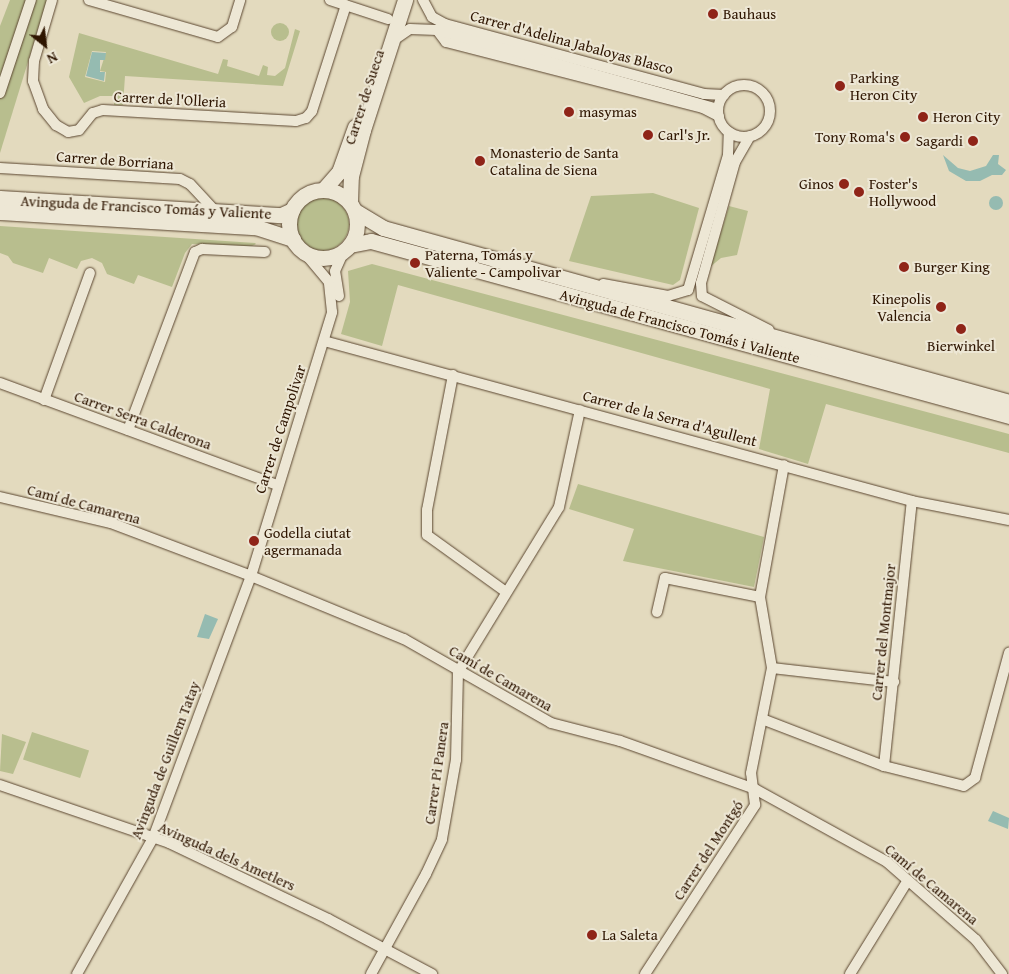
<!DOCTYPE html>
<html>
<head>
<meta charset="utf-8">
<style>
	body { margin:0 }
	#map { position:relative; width:1009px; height:974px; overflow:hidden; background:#e3dabe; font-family:"Gentium Book Plus",serif }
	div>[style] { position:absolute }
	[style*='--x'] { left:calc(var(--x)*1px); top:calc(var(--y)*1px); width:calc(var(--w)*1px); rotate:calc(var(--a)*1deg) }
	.green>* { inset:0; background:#b8be8e; transform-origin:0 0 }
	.round { border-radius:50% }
	.water>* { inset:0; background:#95bbb1 }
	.roads { filter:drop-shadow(0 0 1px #5b4630) drop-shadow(0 0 1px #5b4630) }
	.street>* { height:10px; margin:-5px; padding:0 5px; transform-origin:5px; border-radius:5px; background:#ede7d5 }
	.street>.ring { margin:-5px; padding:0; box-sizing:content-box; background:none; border:10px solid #ede7d5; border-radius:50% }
	.secondary>* { height:15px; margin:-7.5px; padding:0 7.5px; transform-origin:7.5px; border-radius:7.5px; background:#ede7d5 }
	.secondary>.ring { margin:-7.5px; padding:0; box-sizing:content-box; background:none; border:15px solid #ede7d5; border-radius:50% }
	.dots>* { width:14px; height:14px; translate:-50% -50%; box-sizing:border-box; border:2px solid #ede7d5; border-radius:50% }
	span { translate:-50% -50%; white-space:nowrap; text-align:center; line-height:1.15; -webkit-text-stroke:4px #ede7d5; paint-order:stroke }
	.poi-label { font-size:15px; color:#2e1500 }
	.left { translate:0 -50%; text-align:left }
	.right { translate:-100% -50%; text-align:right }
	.street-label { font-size:15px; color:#2e1500 }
	.north { position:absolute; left:20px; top:20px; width:50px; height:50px; -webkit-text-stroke:4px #ede7d5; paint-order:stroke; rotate:151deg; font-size:14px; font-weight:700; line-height:20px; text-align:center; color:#2e1500 }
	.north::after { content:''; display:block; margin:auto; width:18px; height:22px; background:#2e1500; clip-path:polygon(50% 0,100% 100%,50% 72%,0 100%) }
</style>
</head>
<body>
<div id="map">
	<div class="green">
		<div style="clip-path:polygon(10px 0,47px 0,0 153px,0 26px)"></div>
		<div class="round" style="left:271px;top:23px;width:18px;height:18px"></div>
		<div style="clip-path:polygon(evenodd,295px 29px,300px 31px,283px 86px,125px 76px,123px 105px,114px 105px,114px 96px,100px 96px,84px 103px,69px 77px,79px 33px,218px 74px,223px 59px,228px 60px,227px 66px,259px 76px,263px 65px,268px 67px,267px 75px,275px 76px,285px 68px,295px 29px,92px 51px,106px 52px,100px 71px,106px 72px,105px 82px,85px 77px,92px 51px)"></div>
		<div style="clip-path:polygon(653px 193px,699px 208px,680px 280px,673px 285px,569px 261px,591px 196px)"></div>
		<div class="round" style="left:295px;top:197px;width:54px;height:54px"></div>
		<div style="clip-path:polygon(729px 206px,748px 211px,737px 255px,721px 258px,710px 267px)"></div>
		<div style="clip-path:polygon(0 226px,255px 243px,256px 244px,250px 247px,192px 244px,185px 253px,172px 287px,138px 275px,134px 284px,107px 274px,102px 263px,92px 258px,81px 261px,77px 269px,49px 258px,43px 273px,13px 263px,8px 256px,0 253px)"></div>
		<div style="clip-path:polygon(372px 264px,1009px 434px,1009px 453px,826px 404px,808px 464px,759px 449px,770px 389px,398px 285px,382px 346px,341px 334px,350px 302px,348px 271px)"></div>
		<div style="clip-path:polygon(578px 484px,764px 537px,754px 587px,623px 561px,634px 529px,569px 509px)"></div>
		<div style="left:32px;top:732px;width:60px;height:29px;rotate:18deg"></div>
		<div style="clip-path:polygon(2px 734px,26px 742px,13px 774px,0 771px)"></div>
	</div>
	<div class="water">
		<div style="clip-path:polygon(92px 52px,106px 53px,105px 60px,100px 60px,100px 72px,105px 72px,104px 81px,86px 76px)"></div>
		<div style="clip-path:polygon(943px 155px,958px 168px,970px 171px,986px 166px,993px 155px,999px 155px,998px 164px,1006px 170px,1002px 175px,992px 175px,980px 181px,966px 181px,949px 171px)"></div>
		<div class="round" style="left:989px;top:196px;width:14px;height:14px"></div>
		<div style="clip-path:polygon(205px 614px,218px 619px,209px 639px,197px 637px)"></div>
		<div style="clip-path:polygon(993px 811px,1009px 818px,1008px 829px,988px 821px)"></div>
	</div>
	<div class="roads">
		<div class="street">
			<div style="--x:52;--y:0;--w:64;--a:106.4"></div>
			<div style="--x:34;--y:61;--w:20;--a:93"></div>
			<div style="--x:33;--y:81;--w:30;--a:70"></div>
			<div style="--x:43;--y:109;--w:21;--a:51"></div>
			<div style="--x:56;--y:125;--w:14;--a:30"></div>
			<div style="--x:68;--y:132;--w:11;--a:-10"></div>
			<div style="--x:79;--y:130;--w:22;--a:-51"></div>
			<div style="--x:93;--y:113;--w:10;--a:-17"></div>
			<div style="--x:103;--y:110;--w:193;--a:3.3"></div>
			<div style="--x:296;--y:121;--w:10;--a:-17"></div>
			<div style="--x:306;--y:118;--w:9;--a:-49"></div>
			<div style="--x:312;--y:111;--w:111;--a:-72.2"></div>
			<div style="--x:89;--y:0;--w:134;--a:16"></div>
			<div style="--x:218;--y:37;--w:17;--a:-36"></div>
			<div style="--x:232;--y:27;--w:28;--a:-73"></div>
			<div style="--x:330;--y:0;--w:61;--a:18.1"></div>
			<div style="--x:423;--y:0;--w:19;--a:62"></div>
			<div style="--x:432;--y:17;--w:15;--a:28"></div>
			<div style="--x:445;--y:24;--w:268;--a:15.1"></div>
			<div style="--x:704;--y:94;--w:20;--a:3"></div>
			<div style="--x:437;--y:30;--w:15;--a:53"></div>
			<div style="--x:446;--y:42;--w:265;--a:14.4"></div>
			<div style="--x:703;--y:108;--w:18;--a:27"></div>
			<div style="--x:398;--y:37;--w:14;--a:-34"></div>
			<div style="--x:410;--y:29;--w:27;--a:2"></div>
			<div style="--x:437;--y:30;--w:292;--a:15.7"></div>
			<div class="ring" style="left:718px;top:85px;width:42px;height:42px"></div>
			<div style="--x:0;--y:93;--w:98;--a:-71.6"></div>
			<div style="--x:750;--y:136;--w:30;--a:120"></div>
			<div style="--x:735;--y:162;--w:126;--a:105.7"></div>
			<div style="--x:701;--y:283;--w:13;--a:86"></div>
			<div style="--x:702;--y:296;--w:75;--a:26.9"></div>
			<div style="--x:0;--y:168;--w:180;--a:3.5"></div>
			<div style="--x:180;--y:179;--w:11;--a:27"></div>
			<div style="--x:190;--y:184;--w:37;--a:47"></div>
			<div style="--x:603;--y:284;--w:66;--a:10.5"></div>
			<div style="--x:668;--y:296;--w:21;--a:-17"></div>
			<div style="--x:688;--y:290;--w:141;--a:-73.5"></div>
			<div style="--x:728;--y:155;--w:23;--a:-88"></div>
			<div style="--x:339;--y:296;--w:25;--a:-99"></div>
			<div style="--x:335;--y:271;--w:22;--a:-66"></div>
			<div style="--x:324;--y:341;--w:609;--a:15.22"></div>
			<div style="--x:912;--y:501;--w:99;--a:11.1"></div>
			<div style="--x:453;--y:375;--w:137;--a:100.9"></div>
			<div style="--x:427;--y:510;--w:25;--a:90"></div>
			<div style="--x:427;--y:535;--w:97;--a:35.8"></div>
			<div style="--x:0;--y:383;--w:295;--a:20.2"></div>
			<div style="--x:44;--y:400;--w:135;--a:-70.1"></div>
			<div style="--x:128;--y:430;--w:190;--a:-69.4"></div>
			<div style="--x:195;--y:252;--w:8;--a:-23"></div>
			<div style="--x:202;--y:249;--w:63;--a:2.7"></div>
			<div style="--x:0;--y:497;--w:114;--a:13.2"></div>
			<div style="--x:111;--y:523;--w:150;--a:20.7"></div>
			<div style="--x:251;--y:576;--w:165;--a:22.4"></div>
			<div style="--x:404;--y:639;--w:169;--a:29.7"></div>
			<div style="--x:551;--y:723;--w:71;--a:14.6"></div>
			<div style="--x:620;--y:741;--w:143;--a:19.6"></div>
			<div style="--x:755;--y:789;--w:151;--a:28.9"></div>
			<div style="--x:887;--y:862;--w:118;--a:41.2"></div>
			<div style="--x:976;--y:940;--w:43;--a:52.6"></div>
			<div style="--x:657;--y:612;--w:35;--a:-77"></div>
			<div style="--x:665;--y:578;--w:97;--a:11.3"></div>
			<div style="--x:772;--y:668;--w:123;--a:6.5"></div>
			<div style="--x:762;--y:719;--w:131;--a:21.1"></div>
			<div style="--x:884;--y:766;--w:82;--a:14"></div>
			<div style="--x:964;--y:786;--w:14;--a:-36"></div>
			<div style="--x:975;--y:778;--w:130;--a:-74.8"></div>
			<div style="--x:884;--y:766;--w:266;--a:-84"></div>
			<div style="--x:0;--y:785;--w:179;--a:18.9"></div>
			<div style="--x:169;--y:843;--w:176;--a:25.5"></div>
			<div style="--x:328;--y:919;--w:118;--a:27.9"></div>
			<div style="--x:77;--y:974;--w:156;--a:-60.8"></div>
			<div style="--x:153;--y:838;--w:280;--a:-69.5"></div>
			<div style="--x:251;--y:576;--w:276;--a:-72.9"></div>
			<div style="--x:332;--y:312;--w:30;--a:-96"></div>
			<div style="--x:329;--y:282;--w:40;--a:-130"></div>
			<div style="--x:371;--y:974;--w:114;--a:-61.2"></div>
			<div style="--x:426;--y:874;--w:38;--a:-65"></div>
			<div style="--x:442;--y:839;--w:80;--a:-80"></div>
			<div style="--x:456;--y:760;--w:88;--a:-88.7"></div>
			<div style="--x:458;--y:672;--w:193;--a:-58.5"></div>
			<div style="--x:559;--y:507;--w:99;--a:-77.8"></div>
			<div style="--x:645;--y:974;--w:202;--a:-56.9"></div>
			<div style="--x:755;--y:805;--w:32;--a:-97"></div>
			<div style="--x:751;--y:773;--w:107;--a:-78.7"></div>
			<div style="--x:772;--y:668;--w:72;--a:-99.6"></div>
			<div style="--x:760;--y:597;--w:134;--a:-79.7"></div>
			<div style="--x:850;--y:974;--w:110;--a:-58.3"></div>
		</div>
		<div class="secondary">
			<div style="--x:324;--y:189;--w:23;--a:-49"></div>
			<div style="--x:339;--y:172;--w:48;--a:-70.4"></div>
			<div class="ring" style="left:289px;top:190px;width:53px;height:53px"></div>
			<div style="--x:0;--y:198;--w:282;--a:3.5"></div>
			<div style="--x:281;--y:215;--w:12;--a:-24"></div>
			<div style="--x:350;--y:202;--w:26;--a:-88"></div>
			<div style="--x:351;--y:176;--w:48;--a:-75.4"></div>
			<div style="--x:363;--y:130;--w:137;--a:-72.1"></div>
			<div style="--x:355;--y:211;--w:33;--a:31"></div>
			<div style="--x:383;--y:228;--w:650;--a:15.53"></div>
			<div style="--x:0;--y:212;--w:256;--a:3.4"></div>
			<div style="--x:256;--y:227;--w:39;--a:18"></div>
			<div style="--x:350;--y:245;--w:21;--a:-11"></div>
			<div style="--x:371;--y:241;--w:662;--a:15.34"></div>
		</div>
	</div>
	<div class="dots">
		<div style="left:713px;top:14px;background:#8f2418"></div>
		<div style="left:840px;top:86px;background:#8f2418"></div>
		<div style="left:569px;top:112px;background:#8f2418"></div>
		<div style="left:923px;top:117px;background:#8f2418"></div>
		<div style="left:648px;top:135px;background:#8f2418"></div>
		<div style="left:905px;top:137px;background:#8f2418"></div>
		<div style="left:973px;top:141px;background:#8f2418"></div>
		<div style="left:480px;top:161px;background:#8f2418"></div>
		<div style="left:844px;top:184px;background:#8f2418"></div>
		<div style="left:859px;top:192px;background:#8f2418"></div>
		<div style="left:415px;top:263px;background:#8f2418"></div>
		<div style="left:904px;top:267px;background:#8f2418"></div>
		<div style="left:941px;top:307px;background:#8f2418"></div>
		<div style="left:961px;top:329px;background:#8f2418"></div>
		<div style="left:254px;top:541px;background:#8f2418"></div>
		<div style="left:592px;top:935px;background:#8f2418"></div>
	</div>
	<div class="poi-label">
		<span class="left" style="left:723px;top:14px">Bauhaus</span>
		<span class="left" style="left:850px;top:86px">Parking<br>Heron City</span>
		<span class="left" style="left:579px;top:112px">masymas</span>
		<span class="left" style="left:933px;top:117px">Heron City</span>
		<span class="left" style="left:658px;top:135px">Carl's Jr.</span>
		<span class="right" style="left:895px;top:137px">Tony Roma's</span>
		<span class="right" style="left:963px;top:141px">Sagardi</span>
		<span class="left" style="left:490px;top:161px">Monasterio de Santa<br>Catalina de Siena</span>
		<span class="left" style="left:869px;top:192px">Foster's<br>Hollywood</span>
		<span class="right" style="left:834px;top:184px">Ginos</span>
		<span class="left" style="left:425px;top:263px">Paterna, Tomás y<br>Valiente - Campolivar</span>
		<span class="left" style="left:914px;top:267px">Burger King</span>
		<span class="right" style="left:931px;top:307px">Kinepolis<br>Valencia</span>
		<span style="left:961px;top:346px">Bierwinkel</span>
		<span class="left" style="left:264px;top:541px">Godella ciutat<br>agermanada</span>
		<span class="left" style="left:602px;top:935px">La Saleta</span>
	</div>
	<div class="street-label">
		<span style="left:572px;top:42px;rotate:15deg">Carrer d'Adelina Jabaloyas Blasco</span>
		<span style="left:364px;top:97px;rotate:-72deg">Carrer de Sueca</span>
		<span style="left:170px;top:99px;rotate:3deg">Carrer de l'Olleria</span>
		<span style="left:115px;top:160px;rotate:4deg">Carrer de Borriana</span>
		<span style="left:146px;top:207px;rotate:3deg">Avinguda de Francisco Tomás y Valiente</span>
		<span style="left:680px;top:326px;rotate:15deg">Avinguda de Francisco Tomás i Valiente</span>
		<span style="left:670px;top:418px;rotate:15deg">Carrer de la Serra d'Agullent</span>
		<span style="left:143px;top:420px;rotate:20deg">Carrer Serra Calderona</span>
		<span style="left:280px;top:429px;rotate:-72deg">Carrer de Campolivar</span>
		<span style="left:84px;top:504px;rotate:15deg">Camí de Camarena</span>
		<span style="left:883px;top:632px;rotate:-84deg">Carrer del Montmajor</span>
		<span style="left:501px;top:678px;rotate:30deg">Camí de Camarena</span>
		<span style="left:165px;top:760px;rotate:-69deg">Avinguda de Guillem Tatay</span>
		<span style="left:436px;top:773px;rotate:-82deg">Carrer Pi Panera</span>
		<span style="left:708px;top:850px;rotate:-57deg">Carrer del Montgó</span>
		<span style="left:227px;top:856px;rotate:24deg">Avinguda dels Ametlers</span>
		<span style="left:932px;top:884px;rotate:40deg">Camí de Camarena</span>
	</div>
	<div class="north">N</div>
</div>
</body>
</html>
